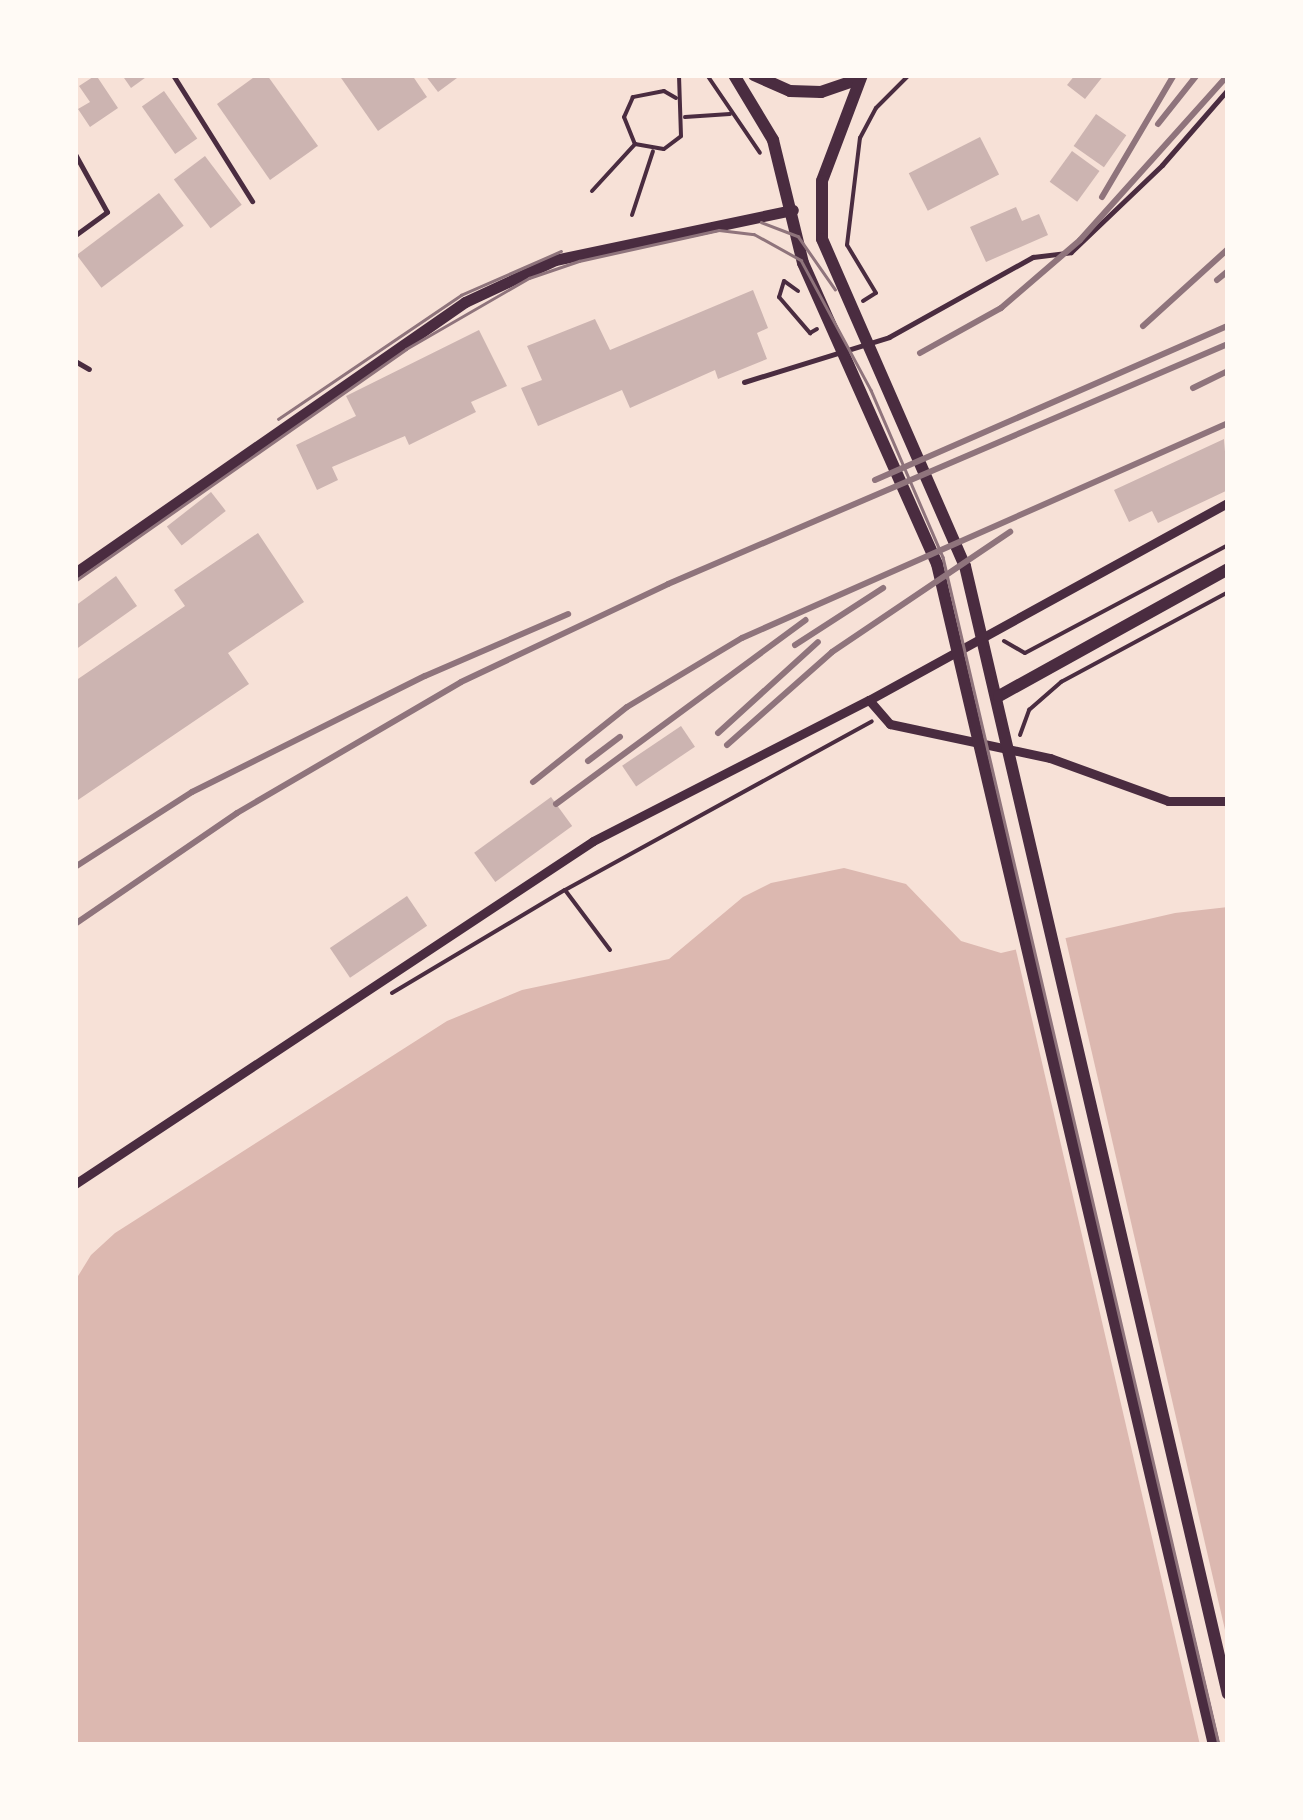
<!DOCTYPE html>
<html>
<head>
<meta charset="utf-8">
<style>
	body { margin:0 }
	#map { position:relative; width:1303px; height:1820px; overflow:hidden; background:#f7e1d7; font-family:"Noto Sans",sans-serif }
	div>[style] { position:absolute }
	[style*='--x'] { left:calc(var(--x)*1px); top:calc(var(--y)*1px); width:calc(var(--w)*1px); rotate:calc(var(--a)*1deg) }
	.water>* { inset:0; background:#dcb8b0 }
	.pier>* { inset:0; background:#f7e1d7 }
	.building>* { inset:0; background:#ccb4b1; transform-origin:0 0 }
	.path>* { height:4px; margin:-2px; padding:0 2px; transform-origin:2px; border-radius:2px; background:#4a2c40 }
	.service>* { height:5px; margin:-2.5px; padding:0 2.5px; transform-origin:2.5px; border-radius:2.5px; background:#4a2c40 }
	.minor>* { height:9px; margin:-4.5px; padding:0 4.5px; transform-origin:4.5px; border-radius:4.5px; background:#4a2c40 }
	.tertiary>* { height:11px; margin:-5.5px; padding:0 5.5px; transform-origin:5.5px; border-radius:5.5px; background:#4a2c40 }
	.secondary>* { height:12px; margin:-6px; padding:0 6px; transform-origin:6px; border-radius:6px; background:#4a2c40 }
	.tram>* { height:2.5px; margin:-1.25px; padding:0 1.25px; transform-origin:1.25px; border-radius:1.25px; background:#8f747c }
	.rail>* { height:6px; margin:-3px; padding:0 3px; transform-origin:3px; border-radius:3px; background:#8f747c }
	span { translate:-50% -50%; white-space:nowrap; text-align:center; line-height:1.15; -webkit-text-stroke:10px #fffaf5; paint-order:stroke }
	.frame { position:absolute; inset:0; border:78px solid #fffaf5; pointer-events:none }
</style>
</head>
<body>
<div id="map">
	<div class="water">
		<div style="clip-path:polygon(844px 868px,906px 884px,961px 941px,1001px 953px,1175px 913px,1228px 907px,1228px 1745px,75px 1745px,75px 1281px,91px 1255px,115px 1233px,447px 1021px,522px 990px,669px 959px,743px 897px,771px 883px)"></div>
	</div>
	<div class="pier">
		<div style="clip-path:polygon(1065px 936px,1228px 1643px,1228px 1745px,1200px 1745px,1015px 946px)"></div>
	</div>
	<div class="building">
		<div style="clip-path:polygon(96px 75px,118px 108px,90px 127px,78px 109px,90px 102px,79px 86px)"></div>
		<div style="clip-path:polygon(122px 75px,149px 75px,131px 88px)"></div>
		<div style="clip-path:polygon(257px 75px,267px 75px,318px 146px,270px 180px,217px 104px)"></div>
		<div style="clip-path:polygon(339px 75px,412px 75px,427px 97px,378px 131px)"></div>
		<div style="clip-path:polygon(425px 75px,461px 75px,438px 92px)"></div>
		<div style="clip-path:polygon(1075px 75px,1104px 75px,1085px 99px,1067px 85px)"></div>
		<div style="left:164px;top:91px;width:58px;height:27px;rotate:55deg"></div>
		<div style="left:1096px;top:114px;width:37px;height:39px;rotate:35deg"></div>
		<div style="left:980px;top:137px;width:42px;height:80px;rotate:63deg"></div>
		<div style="left:1072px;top:151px;width:34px;height:38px;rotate:36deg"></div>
		<div style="left:205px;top:156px;width:61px;height:39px;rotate:53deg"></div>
		<div style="left:159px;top:193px;width:41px;height:103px;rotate:53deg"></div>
		<div style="clip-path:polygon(1016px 207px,1022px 221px,1039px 214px,1048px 235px,986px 262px,970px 227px)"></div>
		<div style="clip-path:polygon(753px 290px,768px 328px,757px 333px,767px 359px,718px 379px,715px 370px,630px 408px,622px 390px,538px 426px,521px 388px,542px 380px,527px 346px,595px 319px,610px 350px)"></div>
		<div style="clip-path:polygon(479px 330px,507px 386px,471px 402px,476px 412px,409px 445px,405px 436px,332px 467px,338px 480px,317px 490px,296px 445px,356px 416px,346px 396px)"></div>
		<div style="clip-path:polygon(1224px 439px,1228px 490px,1158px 523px,1152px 511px,1129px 522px,1114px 490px)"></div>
		<div style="left:211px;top:492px;width:24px;height:56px;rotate:52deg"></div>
		<div style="clip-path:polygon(258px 533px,304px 602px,228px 653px,249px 684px,75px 802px,75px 681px,185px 606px,174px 590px)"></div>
		<div style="clip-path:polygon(116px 576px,137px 606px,75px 650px,75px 606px)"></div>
		<div style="left:681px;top:726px;width:25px;height:71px;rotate:56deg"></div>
		<div style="left:551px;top:797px;width:36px;height:95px;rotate:54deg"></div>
		<div style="left:407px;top:896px;width:36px;height:93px;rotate:56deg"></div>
	</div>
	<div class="path">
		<div style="--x:707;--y:75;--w:94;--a:55.8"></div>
		<div style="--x:676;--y:98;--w:14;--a:-150"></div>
		<div style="--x:664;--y:91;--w:32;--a:169"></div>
		<div style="--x:633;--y:97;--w:22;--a:114"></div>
		<div style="--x:624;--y:117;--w:29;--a:68"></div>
		<div style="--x:635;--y:144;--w:29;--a:10"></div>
		<div style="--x:664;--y:149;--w:21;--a:-37"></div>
		<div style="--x:681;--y:136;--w:61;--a:-91.9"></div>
		<div style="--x:685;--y:117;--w:45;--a:-3.8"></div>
		<div style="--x:592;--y:191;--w:64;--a:-47.5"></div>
		<div style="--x:632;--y:215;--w:67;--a:-71.8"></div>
		<div style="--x:798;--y:291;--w:17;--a:-144"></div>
		<div style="--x:784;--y:281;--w:17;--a:107"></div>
		<div style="--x:779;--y:297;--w:48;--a:49.3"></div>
		<div style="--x:810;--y:333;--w:8;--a:-30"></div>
		<div style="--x:863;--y:301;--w:15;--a:-32"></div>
		<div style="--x:876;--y:293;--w:56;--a:-121.1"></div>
		<div style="--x:847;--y:245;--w:108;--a:-83.1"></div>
		<div style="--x:860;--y:138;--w:34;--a:-62"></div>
		<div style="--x:876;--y:108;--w:47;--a:-45"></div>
		<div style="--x:1004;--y:641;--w:24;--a:30"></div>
		<div style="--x:1025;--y:653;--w:230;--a:-28"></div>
		<div style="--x:1020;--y:735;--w:27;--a:-70"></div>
		<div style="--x:1029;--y:710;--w:43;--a:-41.2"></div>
		<div style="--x:1061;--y:682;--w:190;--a:-28.3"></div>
		<div style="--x:565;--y:890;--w:350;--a:-28.8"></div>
		<div style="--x:392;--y:993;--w:201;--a:-30.8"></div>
		<div style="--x:565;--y:890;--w:75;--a:53.1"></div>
	</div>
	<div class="service">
		<div style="--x:173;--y:75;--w:149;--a:57.9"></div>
		<div style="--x:75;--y:154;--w:66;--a:61.1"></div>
		<div style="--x:107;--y:212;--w:39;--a:144"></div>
		<div style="--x:75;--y:361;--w:16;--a:30"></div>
		<div style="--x:744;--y:382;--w:152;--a:-17.2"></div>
		<div style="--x:889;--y:337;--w:165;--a:-29.1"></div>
		<div style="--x:1033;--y:257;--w:38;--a:-7"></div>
		<div style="--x:1071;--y:252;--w:126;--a:-43.7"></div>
		<div style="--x:1162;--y:165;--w:101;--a:-49"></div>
	</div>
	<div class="minor">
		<div style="--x:869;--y:700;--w:32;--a:49"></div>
		<div style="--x:890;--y:724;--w:164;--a:12"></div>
		<div style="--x:1050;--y:758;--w:126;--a:20"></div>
		<div style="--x:1168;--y:801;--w:60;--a:0"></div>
		<div style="--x:75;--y:1184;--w:621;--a:-33.51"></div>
		<div style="--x:593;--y:841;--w:310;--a:-27.1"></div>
		<div style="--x:869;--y:700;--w:409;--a:-28.8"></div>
	</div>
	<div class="tertiary">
		<div style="--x:75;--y:573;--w:475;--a:-34.8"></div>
		<div style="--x:465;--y:302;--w:99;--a:-25"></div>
		<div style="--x:555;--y:260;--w:243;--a:-11.9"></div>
	</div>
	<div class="secondary">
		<div style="--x:734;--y:75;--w:76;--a:59"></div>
		<div style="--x:773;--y:140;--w:127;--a:76.3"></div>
		<div style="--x:803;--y:263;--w:329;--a:66"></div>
		<div style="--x:937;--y:564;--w:1213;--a:76.8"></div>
		<div style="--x:754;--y:75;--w:39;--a:24"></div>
		<div style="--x:790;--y:91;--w:31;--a:2"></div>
		<div style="--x:821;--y:92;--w:39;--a:-19"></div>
		<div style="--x:862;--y:75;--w:113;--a:110.7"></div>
		<div style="--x:822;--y:181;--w:58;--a:90"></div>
		<div style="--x:822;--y:239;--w:357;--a:66.4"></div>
		<div style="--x:965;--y:566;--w:1158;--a:76.88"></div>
		<div style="--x:999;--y:696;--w:262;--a:-29"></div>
	</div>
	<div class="tram">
		<div style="--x:761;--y:222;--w:40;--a:21"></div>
		<div style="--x:798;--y:236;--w:65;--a:55.1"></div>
		<div style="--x:278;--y:419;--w:221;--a:-34.1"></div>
		<div style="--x:461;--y:295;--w:109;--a:-23.7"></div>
		<div style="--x:75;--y:581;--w:404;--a:-35"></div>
		<div style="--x:406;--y:349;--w:142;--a:-30"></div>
		<div style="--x:529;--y:278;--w:53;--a:-18.8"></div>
		<div style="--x:579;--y:261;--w:143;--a:-12.5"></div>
		<div style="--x:719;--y:230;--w:35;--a:7"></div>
		<div style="--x:754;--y:234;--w:54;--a:29"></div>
		<div style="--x:801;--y:260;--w:148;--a:61.7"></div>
		<div style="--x:871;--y:390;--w:182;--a:66.7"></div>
		<div style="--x:943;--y:557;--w:1220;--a:76.92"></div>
	</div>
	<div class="rail">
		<div style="--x:1158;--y:124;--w:63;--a:-51.5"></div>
		<div style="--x:1102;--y:197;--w:142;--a:-59.5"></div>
		<div style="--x:1217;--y:280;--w:14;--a:-39"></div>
		<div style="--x:1143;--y:326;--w:115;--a:-42.2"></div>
		<div style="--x:920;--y:353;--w:93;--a:-29.1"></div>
		<div style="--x:1001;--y:308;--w:104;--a:-40.7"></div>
		<div style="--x:1080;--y:240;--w:222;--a:-48.1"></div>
		<div style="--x:1193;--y:388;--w:39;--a:-26"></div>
		<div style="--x:875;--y:480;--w:385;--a:-23.6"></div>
		<div style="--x:795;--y:645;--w:105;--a:-32.9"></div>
		<div style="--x:718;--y:733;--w:135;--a:-42.3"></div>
		<div style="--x:727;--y:745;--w:140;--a:-41.5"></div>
		<div style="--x:832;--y:652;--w:215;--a:-34"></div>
		<div style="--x:588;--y:761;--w:40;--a:-37"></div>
		<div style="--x:533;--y:782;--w:120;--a:-38.6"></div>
		<div style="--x:627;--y:707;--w:134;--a:-31"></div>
		<div style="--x:742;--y:638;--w:531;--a:-23.86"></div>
		<div style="--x:556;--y:804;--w:310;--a:-36.4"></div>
		<div style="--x:75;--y:867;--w:139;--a:-32.7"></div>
		<div style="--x:192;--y:792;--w:260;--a:-26.5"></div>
		<div style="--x:425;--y:676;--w:156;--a:-23.4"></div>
		<div style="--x:75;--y:924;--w:196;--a:-34.4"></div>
		<div style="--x:237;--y:813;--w:259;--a:-30.3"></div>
		<div style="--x:461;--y:682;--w:229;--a:-25.3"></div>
		<div style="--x:668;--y:584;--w:609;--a:-23.2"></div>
	</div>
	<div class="frame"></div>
</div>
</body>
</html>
